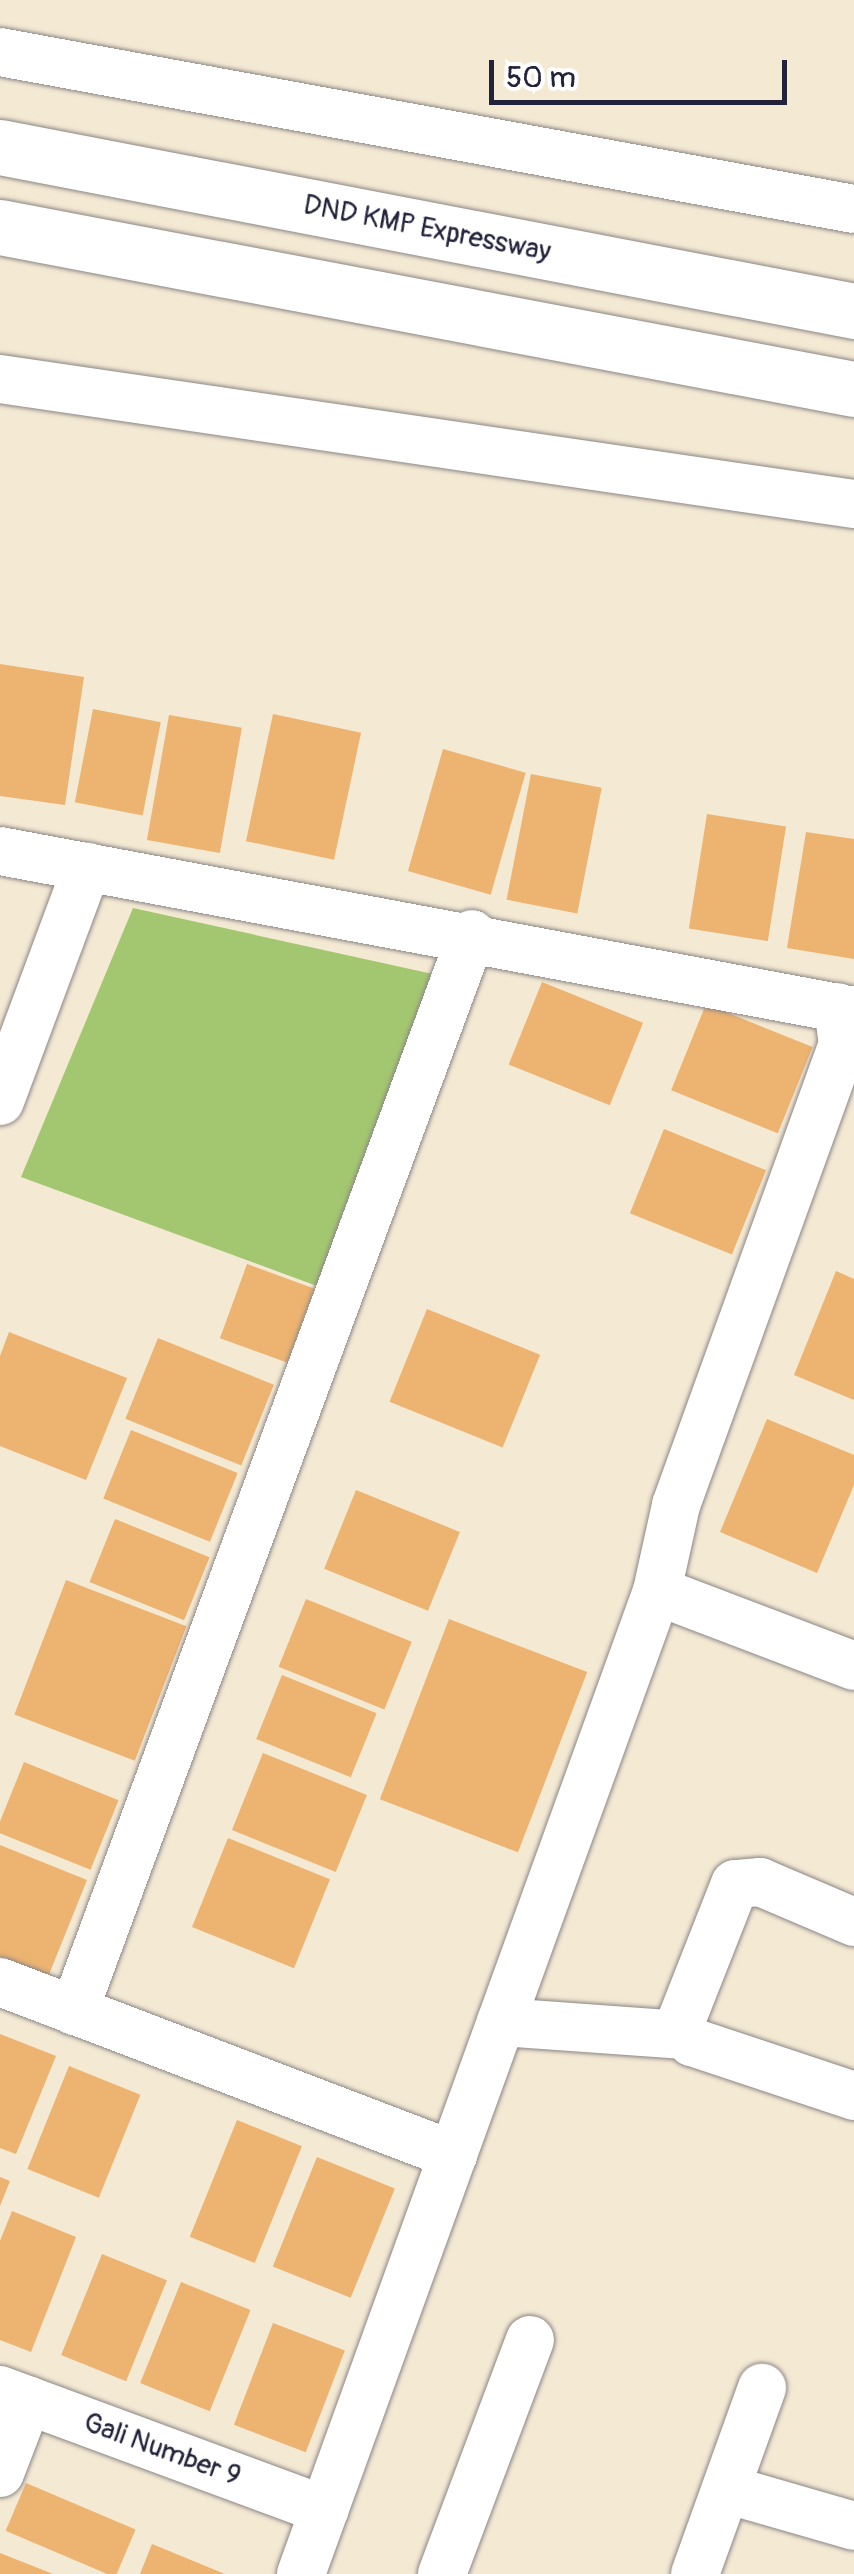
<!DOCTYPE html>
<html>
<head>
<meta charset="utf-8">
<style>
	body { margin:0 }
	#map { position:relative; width:854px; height:2574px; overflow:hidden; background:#f4e9d3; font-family:Pangolin,sans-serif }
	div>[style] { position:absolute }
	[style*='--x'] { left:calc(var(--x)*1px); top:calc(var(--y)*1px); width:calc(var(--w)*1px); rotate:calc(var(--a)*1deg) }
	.green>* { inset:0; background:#a3c770 }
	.building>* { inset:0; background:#ecb371; transform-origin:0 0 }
	.roads { filter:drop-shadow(0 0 2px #8b8687) drop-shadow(0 0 2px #8b8687) }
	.minor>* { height:48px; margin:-24px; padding:0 24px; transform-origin:24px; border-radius:24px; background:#fff }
	.highway>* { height:55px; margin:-27.5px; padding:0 27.5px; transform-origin:27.5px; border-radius:27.5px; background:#fff }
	span { translate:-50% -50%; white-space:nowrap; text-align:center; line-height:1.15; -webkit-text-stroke:8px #fff; paint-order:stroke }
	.street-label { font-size:28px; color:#22223b }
	.scale { position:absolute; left:489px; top:60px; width:298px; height:45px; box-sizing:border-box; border:5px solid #22223b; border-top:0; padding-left:12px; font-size:30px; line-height:35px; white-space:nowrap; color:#22223b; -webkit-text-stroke:8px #fff; paint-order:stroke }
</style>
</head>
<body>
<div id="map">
	<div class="green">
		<div style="clip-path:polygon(133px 908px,451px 978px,328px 1290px,21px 1177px)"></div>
	</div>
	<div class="building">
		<div style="clip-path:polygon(0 664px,84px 677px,65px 805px,0 796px)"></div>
		<div style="left:93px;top:709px;width:69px;height:95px;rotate:11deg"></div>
		<div style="left:273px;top:714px;width:90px;height:130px;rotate:12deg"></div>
		<div style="left:169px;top:715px;width:74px;height:127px;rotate:10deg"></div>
		<div style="left:443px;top:749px;width:86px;height:127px;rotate:16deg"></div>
		<div style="left:531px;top:774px;width:72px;height:128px;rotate:11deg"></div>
		<div style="left:707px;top:814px;width:80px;height:116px;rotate:9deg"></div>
		<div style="clip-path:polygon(806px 832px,854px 839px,854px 959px,787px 948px)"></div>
		<div style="left:542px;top:982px;width:109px;height:89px;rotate:22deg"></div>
		<div style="left:706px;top:1004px;width:115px;height:93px;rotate:22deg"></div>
		<div style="left:664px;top:1129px;width:110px;height:91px;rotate:22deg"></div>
		<div style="left:247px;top:1264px;width:72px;height:79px;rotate:20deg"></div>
		<div style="clip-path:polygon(836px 1271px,854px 1279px,854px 1400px,794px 1375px)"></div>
		<div style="left:427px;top:1309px;width:122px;height:100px;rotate:22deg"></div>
		<div style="clip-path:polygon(9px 1332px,127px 1378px,86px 1480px,0 1446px,0 1356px)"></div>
		<div style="left:158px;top:1338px;width:125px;height:87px;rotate:22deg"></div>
		<div style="clip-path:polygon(767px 1419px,854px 1455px,854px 1485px,817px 1573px,720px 1532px)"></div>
		<div style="left:131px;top:1430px;width:115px;height:74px;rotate:22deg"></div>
		<div style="left:356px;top:1490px;width:112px;height:85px;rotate:22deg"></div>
		<div style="left:115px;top:1519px;width:102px;height:68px;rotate:22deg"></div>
		<div style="left:66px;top:1580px;width:129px;height:144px;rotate:21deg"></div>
		<div style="left:306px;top:1599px;width:114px;height:73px;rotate:22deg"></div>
		<div style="left:449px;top:1619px;width:148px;height:193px;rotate:21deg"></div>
		<div style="left:282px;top:1675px;width:102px;height:69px;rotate:22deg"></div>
		<div style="left:263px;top:1753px;width:112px;height:83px;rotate:22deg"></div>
		<div style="left:24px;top:1762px;width:102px;height:75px;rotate:22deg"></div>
		<div style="left:228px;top:1838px;width:110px;height:96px;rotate:22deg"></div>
		<div style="clip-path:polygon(0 1845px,87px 1880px,48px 1977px,0 1958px)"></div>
		<div style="clip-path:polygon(0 2034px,56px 2056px,16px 2154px,0 2148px)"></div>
		<div style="left:69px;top:2066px;width:77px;height:111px;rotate:22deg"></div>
		<div style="left:237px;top:2120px;width:70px;height:126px;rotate:22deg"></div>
		<div style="left:317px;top:2157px;width:84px;height:118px;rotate:22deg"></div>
		<div style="clip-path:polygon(0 2177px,10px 2181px,0 2206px)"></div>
		<div style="clip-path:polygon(12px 2211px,76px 2237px,31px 2352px,0 2340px,0 2241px)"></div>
		<div style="left:102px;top:2254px;width:70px;height:109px;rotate:22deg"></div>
		<div style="left:181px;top:2282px;width:75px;height:109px;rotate:22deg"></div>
		<div style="left:273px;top:2323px;width:77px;height:109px;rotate:21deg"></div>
		<div style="left:26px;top:2483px;width:119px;height:52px;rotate:23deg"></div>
		<div style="clip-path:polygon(152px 2544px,225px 2574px,140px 2574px)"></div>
		<div style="clip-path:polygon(0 2553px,53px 2574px,0 2574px)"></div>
	</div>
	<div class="roads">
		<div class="minor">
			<div style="--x:0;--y:52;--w:868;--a:10.42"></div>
			<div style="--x:0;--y:379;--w:863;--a:8.33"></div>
			<div style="--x:0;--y:851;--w:869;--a:10.61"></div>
			<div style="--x:0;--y:1101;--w:250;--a:-69.6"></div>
			<div style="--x:657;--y:1591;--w:211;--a:20.8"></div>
			<div style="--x:854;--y:1922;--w:102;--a:-156.9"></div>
			<div style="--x:760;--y:1882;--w:25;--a:175"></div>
			<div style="--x:735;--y:1884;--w:153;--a:111.5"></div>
			<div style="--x:679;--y:2026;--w:21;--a:51"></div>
			<div style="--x:692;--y:2042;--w:171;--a:18.4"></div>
			<div style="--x:0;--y:1982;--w:485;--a:20.9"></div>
			<div style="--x:74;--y:2011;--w:1148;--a:-69.72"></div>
			<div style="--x:501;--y:2022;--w:181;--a:4.1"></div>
			<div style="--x:0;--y:2390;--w:346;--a:20.3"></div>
			<div style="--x:0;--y:2473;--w:78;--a:-69"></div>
			<div style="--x:726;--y:2489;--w:133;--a:16.1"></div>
			<div style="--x:301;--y:2574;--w:1045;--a:-70.09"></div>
			<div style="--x:657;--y:1591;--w:88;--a:-77.5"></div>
			<div style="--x:676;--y:1505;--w:490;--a:-70.1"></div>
			<div style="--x:843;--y:1044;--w:37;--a:-98"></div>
			<div style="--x:442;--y:2574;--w:250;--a:-69.4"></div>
			<div style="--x:695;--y:2574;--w:198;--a:-70.2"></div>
		</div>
		<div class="highway">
			<div style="--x:0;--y:147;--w:870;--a:10.87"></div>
			<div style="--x:0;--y:227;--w:869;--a:10.74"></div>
		</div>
	</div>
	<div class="street-label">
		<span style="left:427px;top:229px;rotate:11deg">DND KMP Expressway</span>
		<span style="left:162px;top:2450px;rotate:20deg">Gali Number 9</span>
	</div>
	<div class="scale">50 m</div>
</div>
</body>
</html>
